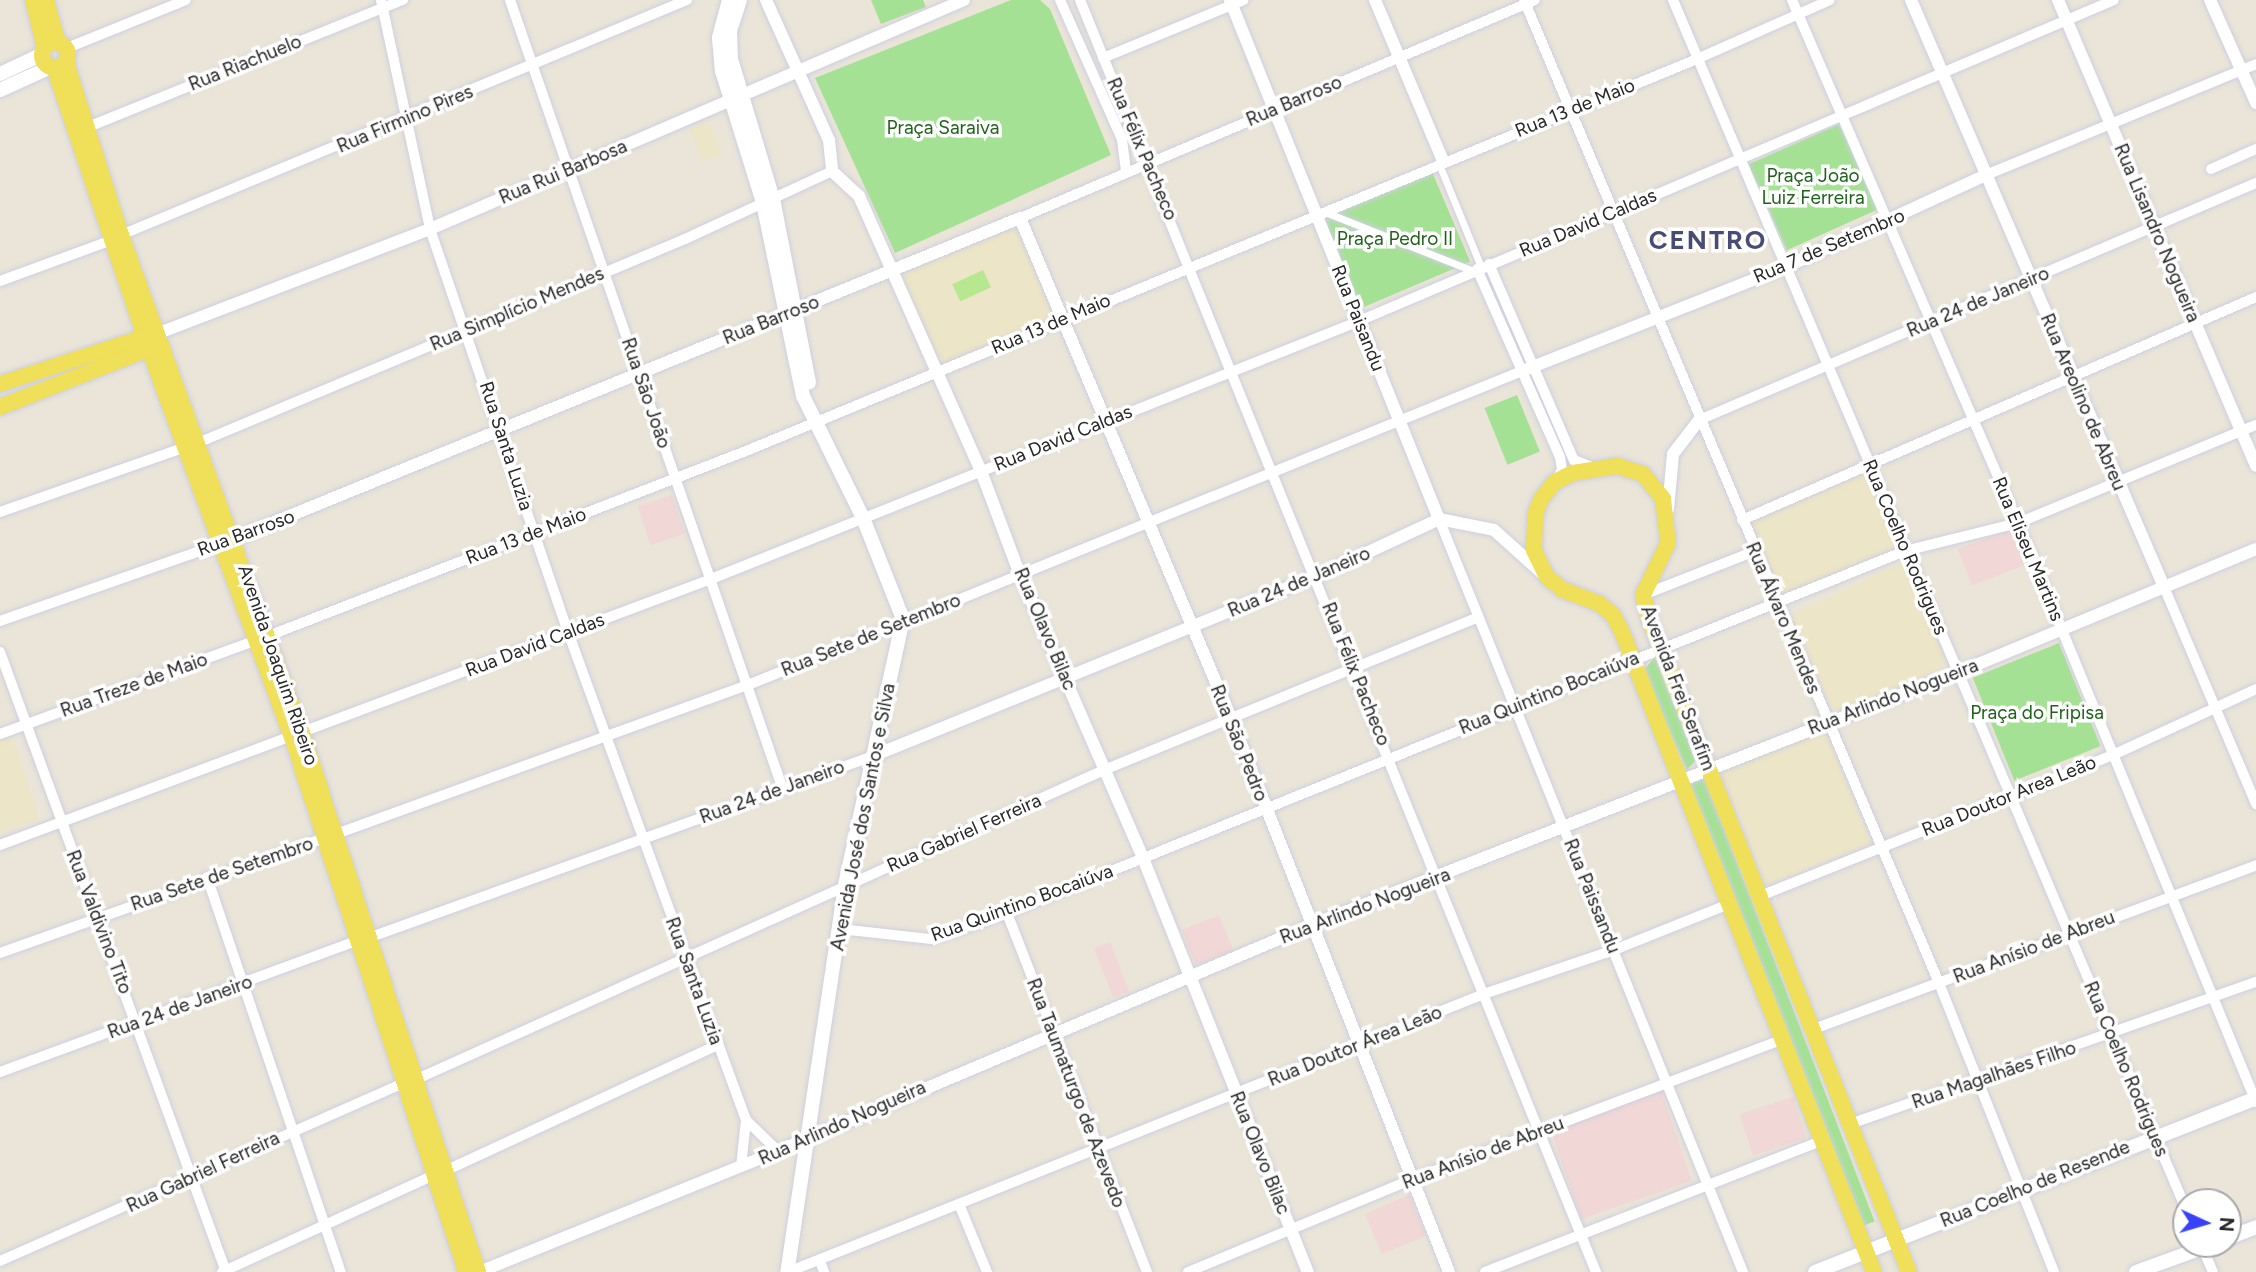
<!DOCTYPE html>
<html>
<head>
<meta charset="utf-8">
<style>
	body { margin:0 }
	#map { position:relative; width:2256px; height:1272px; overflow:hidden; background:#eae5d8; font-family:Figtree,sans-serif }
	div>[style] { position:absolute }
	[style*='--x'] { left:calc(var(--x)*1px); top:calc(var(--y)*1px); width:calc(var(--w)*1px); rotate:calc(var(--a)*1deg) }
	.education>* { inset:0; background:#ece5c7; transform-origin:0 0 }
	.medical>* { inset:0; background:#f1d7d5; transform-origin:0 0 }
	.green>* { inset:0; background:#a5e194; transform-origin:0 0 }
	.pitch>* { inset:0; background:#b7e890; transform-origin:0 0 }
	.roads { filter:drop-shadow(0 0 2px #cecfe1) drop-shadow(0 0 2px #cecfe1) }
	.pedestrian>* { height:7px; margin:-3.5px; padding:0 3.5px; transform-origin:3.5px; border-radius:3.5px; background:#fff }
	.minor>* { height:10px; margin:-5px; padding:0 5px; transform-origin:5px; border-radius:5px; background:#fff }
	.tertiary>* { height:12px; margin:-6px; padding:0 6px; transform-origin:6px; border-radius:6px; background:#fff }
	.secondary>* { height:14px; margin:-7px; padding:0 7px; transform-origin:7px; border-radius:7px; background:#fff }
	.primary>* { height:16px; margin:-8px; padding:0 8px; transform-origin:8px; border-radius:8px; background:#efdf59 }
	.primary>.ring { margin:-8px; padding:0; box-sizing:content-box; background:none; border:16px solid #efdf59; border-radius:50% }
	span { translate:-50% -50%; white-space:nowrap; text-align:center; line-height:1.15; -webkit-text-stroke:7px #fff; paint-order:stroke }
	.street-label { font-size:19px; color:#272727 }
	.park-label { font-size:19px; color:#1f6219 }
	.district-label { font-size:26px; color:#494b77; font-weight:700; letter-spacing:2px }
	.north { position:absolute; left:2172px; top:1188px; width:70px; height:70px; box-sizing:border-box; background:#fff; border:2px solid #a9a9a9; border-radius:50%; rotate:94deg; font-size:19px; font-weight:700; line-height:28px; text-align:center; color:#272727 }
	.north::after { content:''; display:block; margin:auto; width:24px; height:32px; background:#3843f8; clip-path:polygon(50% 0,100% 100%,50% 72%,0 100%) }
</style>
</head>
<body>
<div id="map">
	<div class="education">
		<div style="left:709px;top:122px;width:35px;height:21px;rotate:68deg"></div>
		<div style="left:1015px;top:224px;width:100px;height:128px;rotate:67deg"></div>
		<div style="left:1866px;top:470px;width:86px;height:127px;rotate:67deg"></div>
		<div style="left:1902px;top:563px;width:112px;height:125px;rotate:65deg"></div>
		<div style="left:1824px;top:727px;width:125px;height:118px;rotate:68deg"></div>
		<div style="clip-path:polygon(12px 735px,39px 819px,0 832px,0 739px)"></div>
	</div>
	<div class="medical">
		<div style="left:672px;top:495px;width:41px;height:36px;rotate:72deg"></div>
		<div style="left:2013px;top:528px;width:39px;height:59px;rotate:69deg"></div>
		<div style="left:1219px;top:915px;width:38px;height:40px;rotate:68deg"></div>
		<div style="left:1110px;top:942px;width:53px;height:17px;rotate:69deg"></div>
		<div style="left:1661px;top:1091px;width:95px;height:117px;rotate:71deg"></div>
		<div style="left:1793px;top:1097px;width:43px;height:56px;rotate:72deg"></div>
		<div style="left:1409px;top:1195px;width:44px;height:48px;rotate:67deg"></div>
	</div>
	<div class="green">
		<div style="clip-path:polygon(871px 0,923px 0,926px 7px,881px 24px)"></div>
		<div style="clip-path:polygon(1011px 0,1040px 0,1050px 9px,1111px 155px,895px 253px,815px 78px)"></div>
		<div style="left:1839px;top:124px;width:94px;height:99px;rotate:66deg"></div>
		<div style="left:1430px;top:167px;width:103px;height:120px;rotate:67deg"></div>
		<div style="left:1517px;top:395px;width:61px;height:35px;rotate:68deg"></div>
		<div style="left:2059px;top:643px;width:111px;height:93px;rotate:68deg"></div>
		<div style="clip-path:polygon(1655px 657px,1696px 760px,1687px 770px,1643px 671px)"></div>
		<div style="left:1704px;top:777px;width:476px;height:16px;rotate:69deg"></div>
	</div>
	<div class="pitch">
		<div style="left:983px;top:270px;width:19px;height:34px;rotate:65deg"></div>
	</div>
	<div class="roads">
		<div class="pedestrian">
			<div style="--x:1439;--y:164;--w:111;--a:67.8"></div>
			<div style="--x:1325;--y:212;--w:159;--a:21.7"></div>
			<div style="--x:1329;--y:246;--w:42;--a:-24.1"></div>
		</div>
		<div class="minor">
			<div style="--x:381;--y:0;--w:234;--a:77.9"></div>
			<div style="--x:430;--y:229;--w:426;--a:71.1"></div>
			<div style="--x:568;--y:632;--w:519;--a:69.96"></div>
			<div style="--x:746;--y:1120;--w:45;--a:44.1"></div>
			<div style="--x:510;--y:0;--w:833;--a:70.93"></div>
			<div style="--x:1060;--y:0;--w:152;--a:66"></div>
			<div style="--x:1122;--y:139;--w:33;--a:83"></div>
			<div style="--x:1080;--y:0;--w:1373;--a:67.92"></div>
			<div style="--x:1524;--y:0;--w:1067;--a:67.11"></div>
			<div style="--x:1939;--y:983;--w:311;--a:68.3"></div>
			<div style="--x:1673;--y:0;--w:1313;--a:67.01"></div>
			<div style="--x:1792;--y:0;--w:570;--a:66.63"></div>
			<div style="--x:2018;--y:523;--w:626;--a:67.65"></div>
			<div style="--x:67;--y:48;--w:128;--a:-22"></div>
			<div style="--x:1103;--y:58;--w:152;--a:-22.4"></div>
			<div style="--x:88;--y:127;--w:340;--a:-22"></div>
			<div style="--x:2211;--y:169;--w:49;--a:-24"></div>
			<div style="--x:1986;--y:175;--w:292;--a:-22.3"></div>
			<div style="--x:1020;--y:218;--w:559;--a:-22.94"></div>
			<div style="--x:121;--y:235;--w:613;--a:-22.55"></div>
			<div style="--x:1489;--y:264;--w:214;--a:66.6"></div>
			<div style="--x:1574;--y:460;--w:18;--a:22"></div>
			<div style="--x:1477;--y:269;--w:206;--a:66.2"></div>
			<div style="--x:1560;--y:457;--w:13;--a:81"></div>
			<div style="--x:1562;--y:470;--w:12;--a:121"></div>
			<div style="--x:0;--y:281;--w:119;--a:-20.1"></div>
			<div style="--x:1699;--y:420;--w:605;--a:-23.05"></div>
			<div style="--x:200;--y:442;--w:526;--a:-22.71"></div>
			<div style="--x:685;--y:239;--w:162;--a:-24.8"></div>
			<div style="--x:0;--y:512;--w:199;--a:-19.3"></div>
			<div style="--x:1439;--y:519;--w:812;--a:68.02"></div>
			<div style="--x:1742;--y:520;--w:560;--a:-23.45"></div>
			<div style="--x:2164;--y:587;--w:236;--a:67"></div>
			<div style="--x:1643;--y:595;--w:120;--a:-21.4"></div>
			<div style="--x:0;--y:621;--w:236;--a:-19.3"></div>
			<div style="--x:0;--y:652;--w:660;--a:69.97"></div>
			<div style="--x:0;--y:734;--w:285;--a:-20.1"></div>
			<div style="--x:268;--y:636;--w:513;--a:-21.16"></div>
			<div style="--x:746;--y:451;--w:1029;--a:-22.4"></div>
			<div style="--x:1697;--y:59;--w:145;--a:-23.9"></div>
			<div style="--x:336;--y:834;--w:438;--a:-19.9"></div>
			<div style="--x:748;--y:685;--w:835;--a:-22.08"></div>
			<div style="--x:0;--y:845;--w:759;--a:-20.51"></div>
			<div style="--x:711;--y:579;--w:427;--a:-21.7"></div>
			<div style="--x:1108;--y:421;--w:270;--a:-21.7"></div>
			<div style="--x:1359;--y:321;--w:820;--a:-23.03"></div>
			<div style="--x:207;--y:877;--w:417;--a:71.3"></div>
			<div style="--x:1760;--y:896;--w:382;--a:-21.8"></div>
			<div style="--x:2115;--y:754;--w:155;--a:-24.7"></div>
			<div style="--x:1007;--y:913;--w:385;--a:68.7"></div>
			<div style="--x:840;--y:929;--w:92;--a:6.3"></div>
			<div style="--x:931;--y:939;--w:80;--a:-18.9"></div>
			<div style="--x:1007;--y:913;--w:968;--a:-21.96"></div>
			<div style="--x:1905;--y:551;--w:116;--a:-13.9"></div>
			<div style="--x:2018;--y:523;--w:257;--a:-22.4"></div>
			<div style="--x:371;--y:937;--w:534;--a:-19.83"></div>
			<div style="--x:0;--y:953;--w:345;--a:-19.5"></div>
			<div style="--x:1811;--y:1030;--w:475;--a:-20.3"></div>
			<div style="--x:0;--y:1072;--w:382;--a:-20.2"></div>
			<div style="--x:417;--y:1079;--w:753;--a:-24.22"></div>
			<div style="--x:1104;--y:770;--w:404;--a:-22.2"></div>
			<div style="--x:1850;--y:1124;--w:430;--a:-19.3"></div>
			<div style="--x:741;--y:1167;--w:47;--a:-83.9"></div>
			<div style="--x:447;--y:1170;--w:298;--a:-24.8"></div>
			<div style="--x:959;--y:1204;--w:74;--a:67.6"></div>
			<div style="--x:2201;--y:1244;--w:30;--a:67"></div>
			<div style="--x:0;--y:1261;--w:443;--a:-23.8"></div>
			<div style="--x:820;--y:1261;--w:12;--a:70"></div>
			<div style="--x:222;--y:1272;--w:235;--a:-24.6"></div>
			<div style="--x:788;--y:1272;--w:749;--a:-21.77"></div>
			<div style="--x:1484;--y:994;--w:137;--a:-18.7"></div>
			<div style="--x:1614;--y:950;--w:124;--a:-21.8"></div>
			<div style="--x:1188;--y:1272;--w:243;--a:-22.5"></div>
			<div style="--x:1413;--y:1179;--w:393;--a:-20.7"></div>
			<div style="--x:1485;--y:1272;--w:361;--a:-21.3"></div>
		</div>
		<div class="tertiary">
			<div style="--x:766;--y:0;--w:154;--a:65.8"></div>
			<div style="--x:829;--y:140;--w:31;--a:84"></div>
			<div style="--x:832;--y:171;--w:37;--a:43"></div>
			<div style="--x:859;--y:196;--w:301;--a:66.1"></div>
			<div style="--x:981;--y:471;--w:111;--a:69.4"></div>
			<div style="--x:1020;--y:575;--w:309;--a:66.5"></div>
			<div style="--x:1143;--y:858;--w:446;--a:68.3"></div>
			<div style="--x:1230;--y:0;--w:560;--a:68.07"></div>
			<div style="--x:1375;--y:0;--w:175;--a:67.1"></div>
			<div style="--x:1911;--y:0;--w:639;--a:66.68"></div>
			<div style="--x:2058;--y:0;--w:506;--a:66.98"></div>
			<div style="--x:2210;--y:0;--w:113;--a:65.9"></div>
			<div style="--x:159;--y:333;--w:290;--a:-21"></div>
			<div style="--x:430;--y:229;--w:581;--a:-23.21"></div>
			<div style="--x:1522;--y:371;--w:286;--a:-21.5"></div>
			<div style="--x:1788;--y:266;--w:218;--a:-24.7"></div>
			<div style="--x:1668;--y:509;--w:55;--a:-84.8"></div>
			<div style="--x:1673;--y:454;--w:43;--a:-52.6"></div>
			<div style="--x:223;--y:543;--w:861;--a:-22.18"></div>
			<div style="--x:1020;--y:218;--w:543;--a:67.12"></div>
			<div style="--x:1231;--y:718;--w:595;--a:68.52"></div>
			<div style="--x:873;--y:756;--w:479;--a:-22.1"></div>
			<div style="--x:1317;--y:576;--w:135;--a:-25"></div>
			<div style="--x:1439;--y:519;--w:56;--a:11.3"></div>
			<div style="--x:1494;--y:530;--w:67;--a:42"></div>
			<div style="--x:479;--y:1272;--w:323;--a:-22"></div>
			<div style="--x:778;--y:1151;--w:580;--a:-22.94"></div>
			<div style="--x:1312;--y:925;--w:695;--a:-21.36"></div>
			<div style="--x:1959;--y:672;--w:321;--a:-22.5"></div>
		</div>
		<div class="secondary">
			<div style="--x:729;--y:0;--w:39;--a:105"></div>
			<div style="--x:719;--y:38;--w:33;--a:85"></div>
			<div style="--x:722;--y:71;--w:138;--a:72.7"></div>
			<div style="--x:763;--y:203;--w:197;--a:78.3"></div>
			<div style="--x:803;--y:396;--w:136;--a:63.8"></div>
			<div style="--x:863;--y:518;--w:109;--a:68.4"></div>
			<div style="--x:903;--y:619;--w:273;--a:102.3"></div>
			<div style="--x:845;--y:886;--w:390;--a:98.5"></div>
			<div style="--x:740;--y:0;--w:33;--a:108"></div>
			<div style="--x:730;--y:31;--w:28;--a:88"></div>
			<div style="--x:731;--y:59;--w:146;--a:73.3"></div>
			<div style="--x:773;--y:199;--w:187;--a:78.9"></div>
			<div style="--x:0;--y:74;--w:47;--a:-24.9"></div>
			<div style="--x:0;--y:90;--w:56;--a:-24.3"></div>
			<div style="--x:2228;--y:1238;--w:30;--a:-21"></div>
			<div style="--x:1815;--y:1272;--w:474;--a:-21.5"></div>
			<div style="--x:2136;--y:1272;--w:82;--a:-20"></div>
		</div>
		<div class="primary">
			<div style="--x:33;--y:0;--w:49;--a:76"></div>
			<div style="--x:46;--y:0;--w:45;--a:74.4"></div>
			<div class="ring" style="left:42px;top:42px;width:10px;height:10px"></div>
			<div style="--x:66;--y:62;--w:182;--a:72.4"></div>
			<div style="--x:121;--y:235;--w:530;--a:70.03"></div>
			<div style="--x:302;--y:733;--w:567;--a:71.92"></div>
			<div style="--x:54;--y:67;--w:298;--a:71.4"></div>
			<div style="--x:149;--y:349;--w:414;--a:69.8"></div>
			<div style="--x:292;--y:737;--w:563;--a:71.98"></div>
			<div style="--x:0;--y:384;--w:161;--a:-18.1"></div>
			<div style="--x:0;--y:407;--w:160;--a:-21.3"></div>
			<div style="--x:1874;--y:1272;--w:688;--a:-111.49"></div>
			<div style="--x:1622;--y:632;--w:19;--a:-118"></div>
			<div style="--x:1613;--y:615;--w:17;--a:-140"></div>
			<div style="--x:1600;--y:604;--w:40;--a:-159"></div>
			<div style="--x:1563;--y:590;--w:21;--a:-141"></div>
			<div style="--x:1547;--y:577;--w:30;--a:-116"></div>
			<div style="--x:1534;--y:550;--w:35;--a:-88"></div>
			<div style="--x:1535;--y:515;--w:17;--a:-69"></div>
			<div style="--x:1541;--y:499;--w:22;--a:-51"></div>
			<div style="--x:1555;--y:482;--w:20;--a:-27"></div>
			<div style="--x:1573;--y:473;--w:45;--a:-9"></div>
			<div style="--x:1617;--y:466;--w:27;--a:17"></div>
			<div style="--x:1643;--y:474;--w:32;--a:51"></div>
			<div style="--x:1663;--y:499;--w:44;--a:83.5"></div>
			<div style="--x:1668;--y:543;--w:58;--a:115.7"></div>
			<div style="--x:1643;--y:595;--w:30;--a:75"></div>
			<div style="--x:1651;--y:624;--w:697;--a:68.29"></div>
		</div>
	</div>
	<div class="street-label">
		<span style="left:245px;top:63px;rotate:-22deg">Rua Riachuelo</span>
		<span style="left:1294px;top:101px;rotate:-23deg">Rua Barroso</span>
		<span style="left:1575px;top:108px;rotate:-22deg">Rua 13 de Maio</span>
		<span style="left:405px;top:119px;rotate:-23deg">Rua Firmino Pires</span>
		<span style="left:1142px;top:149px;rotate:67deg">Rua Félix Pacheco</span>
		<span style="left:563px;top:172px;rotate:-23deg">Rua Rui Barbosa</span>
		<span style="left:1588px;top:223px;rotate:-23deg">Rua David Caldas</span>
		<span style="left:2157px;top:233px;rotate:67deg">Rua Lisandro Nogueira</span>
		<span style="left:1829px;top:246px;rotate:-23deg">Rua 7 de Setembro</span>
		<span style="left:1978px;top:302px;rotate:-23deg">Rua 24 de Janeiro</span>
		<span style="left:517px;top:309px;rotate:-23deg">Rua Simplício Mendes</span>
		<span style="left:1358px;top:318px;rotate:68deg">Rua Paisandu</span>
		<span style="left:771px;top:320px;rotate:-22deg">Rua Barroso</span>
		<span style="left:1051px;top:324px;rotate:-23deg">Rua 13 de Maio</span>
		<span style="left:646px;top:393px;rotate:71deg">Rua São João</span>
		<span style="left:2083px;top:402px;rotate:67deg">Rua Areolino de Abreu</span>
		<span style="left:1063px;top:438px;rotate:-22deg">Rua David Caldas</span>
		<span style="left:506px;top:446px;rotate:72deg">Rua Santa Luzia</span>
		<span style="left:246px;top:533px;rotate:-20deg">Rua Barroso</span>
		<span style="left:526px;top:536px;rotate:-21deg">Rua 13 de Maio</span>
		<span style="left:1905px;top:547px;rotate:67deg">Rua Coelho Rodrigues</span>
		<span style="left:2028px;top:549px;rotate:67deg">Rua Eliseu Martins</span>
		<span style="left:1299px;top:582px;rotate:-23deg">Rua 24 de Janeiro</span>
		<span style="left:1783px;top:618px;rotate:67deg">Rua Álvaro Mendes</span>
		<span style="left:1045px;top:629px;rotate:67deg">Rua Olavo Bilac</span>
		<span style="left:871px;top:635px;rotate:-22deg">Rua Sete de Setembro</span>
		<span style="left:535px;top:645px;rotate:-21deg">Rua David Caldas</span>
		<span style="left:278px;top:665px;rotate:71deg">Avenida Joaquim Ribeiro</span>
		<span style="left:1356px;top:674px;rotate:68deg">Rua Félix Pacheco</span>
		<span style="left:134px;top:685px;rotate:-20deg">Rua Treze de Maio</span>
		<span style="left:1678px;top:688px;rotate:69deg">Avenida Frei Serafim</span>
		<span style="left:1549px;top:693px;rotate:-22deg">Rua Quintino Bocaiúva</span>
		<span style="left:1893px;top:697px;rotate:-21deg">Rua Arlindo Nogueira</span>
		<span style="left:1239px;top:743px;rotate:68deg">Rua São Pedro</span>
		<span style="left:772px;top:792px;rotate:-20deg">Rua 24 de Janeiro</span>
		<span style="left:2009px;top:796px;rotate:-22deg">Rua Doutor Area Leão</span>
		<span style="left:863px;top:817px;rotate:-79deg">Avenida José dos Santos e Silva</span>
		<span style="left:964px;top:833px;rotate:-24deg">Rua Gabriel Ferreira</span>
		<span style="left:222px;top:874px;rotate:-19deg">Rua Sete de Setembro</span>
		<span style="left:1592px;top:896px;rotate:68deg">Rua Paissandu</span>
		<span style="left:1022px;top:903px;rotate:-20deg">Rua Quintino Bocaiúva</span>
		<span style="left:1365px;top:906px;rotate:-21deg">Rua Arlindo Nogueira</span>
		<span style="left:99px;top:922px;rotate:69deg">Rua Valdivino Tito</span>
		<span style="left:2034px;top:947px;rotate:-21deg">Rua Anísio de Abreu</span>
		<span style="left:694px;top:981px;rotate:70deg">Rua Santa Luzia</span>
		<span style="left:180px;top:1007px;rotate:-20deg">Rua 24 de Janeiro</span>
		<span style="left:1355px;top:1046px;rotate:-22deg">Rua Doutor Área Leão</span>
		<span style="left:2126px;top:1069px;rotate:67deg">Rua Coelho Rodrigues</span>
		<span style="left:1994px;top:1075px;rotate:-19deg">Rua Magalhães Filho</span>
		<span style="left:1076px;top:1093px;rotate:69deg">Rua Taumaturgo de Azevedo</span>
		<span style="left:842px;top:1123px;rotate:-24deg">Rua Arlindo Nogueira</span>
		<span style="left:1260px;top:1153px;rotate:68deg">Rua Olavo Bilac</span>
		<span style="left:1483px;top:1153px;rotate:-21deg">Rua Anísio de Abreu</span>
		<span style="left:203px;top:1172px;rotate:-25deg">Rua Gabriel Ferreira</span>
		<span style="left:2035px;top:1184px;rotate:-22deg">Rua Coelho de Resende</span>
	</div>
	<div class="park-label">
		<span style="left:943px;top:128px">Praça Saraiva</span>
		<span style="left:1813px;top:187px">Praça João<br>Luiz Ferreira</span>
		<span style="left:1395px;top:239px">Praça Pedro II</span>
		<span style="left:2037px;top:713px">Praça do Fripisa</span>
	</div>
	<div class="district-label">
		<span style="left:1708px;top:241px">CENTRO</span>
	</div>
	<div class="north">N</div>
</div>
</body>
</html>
